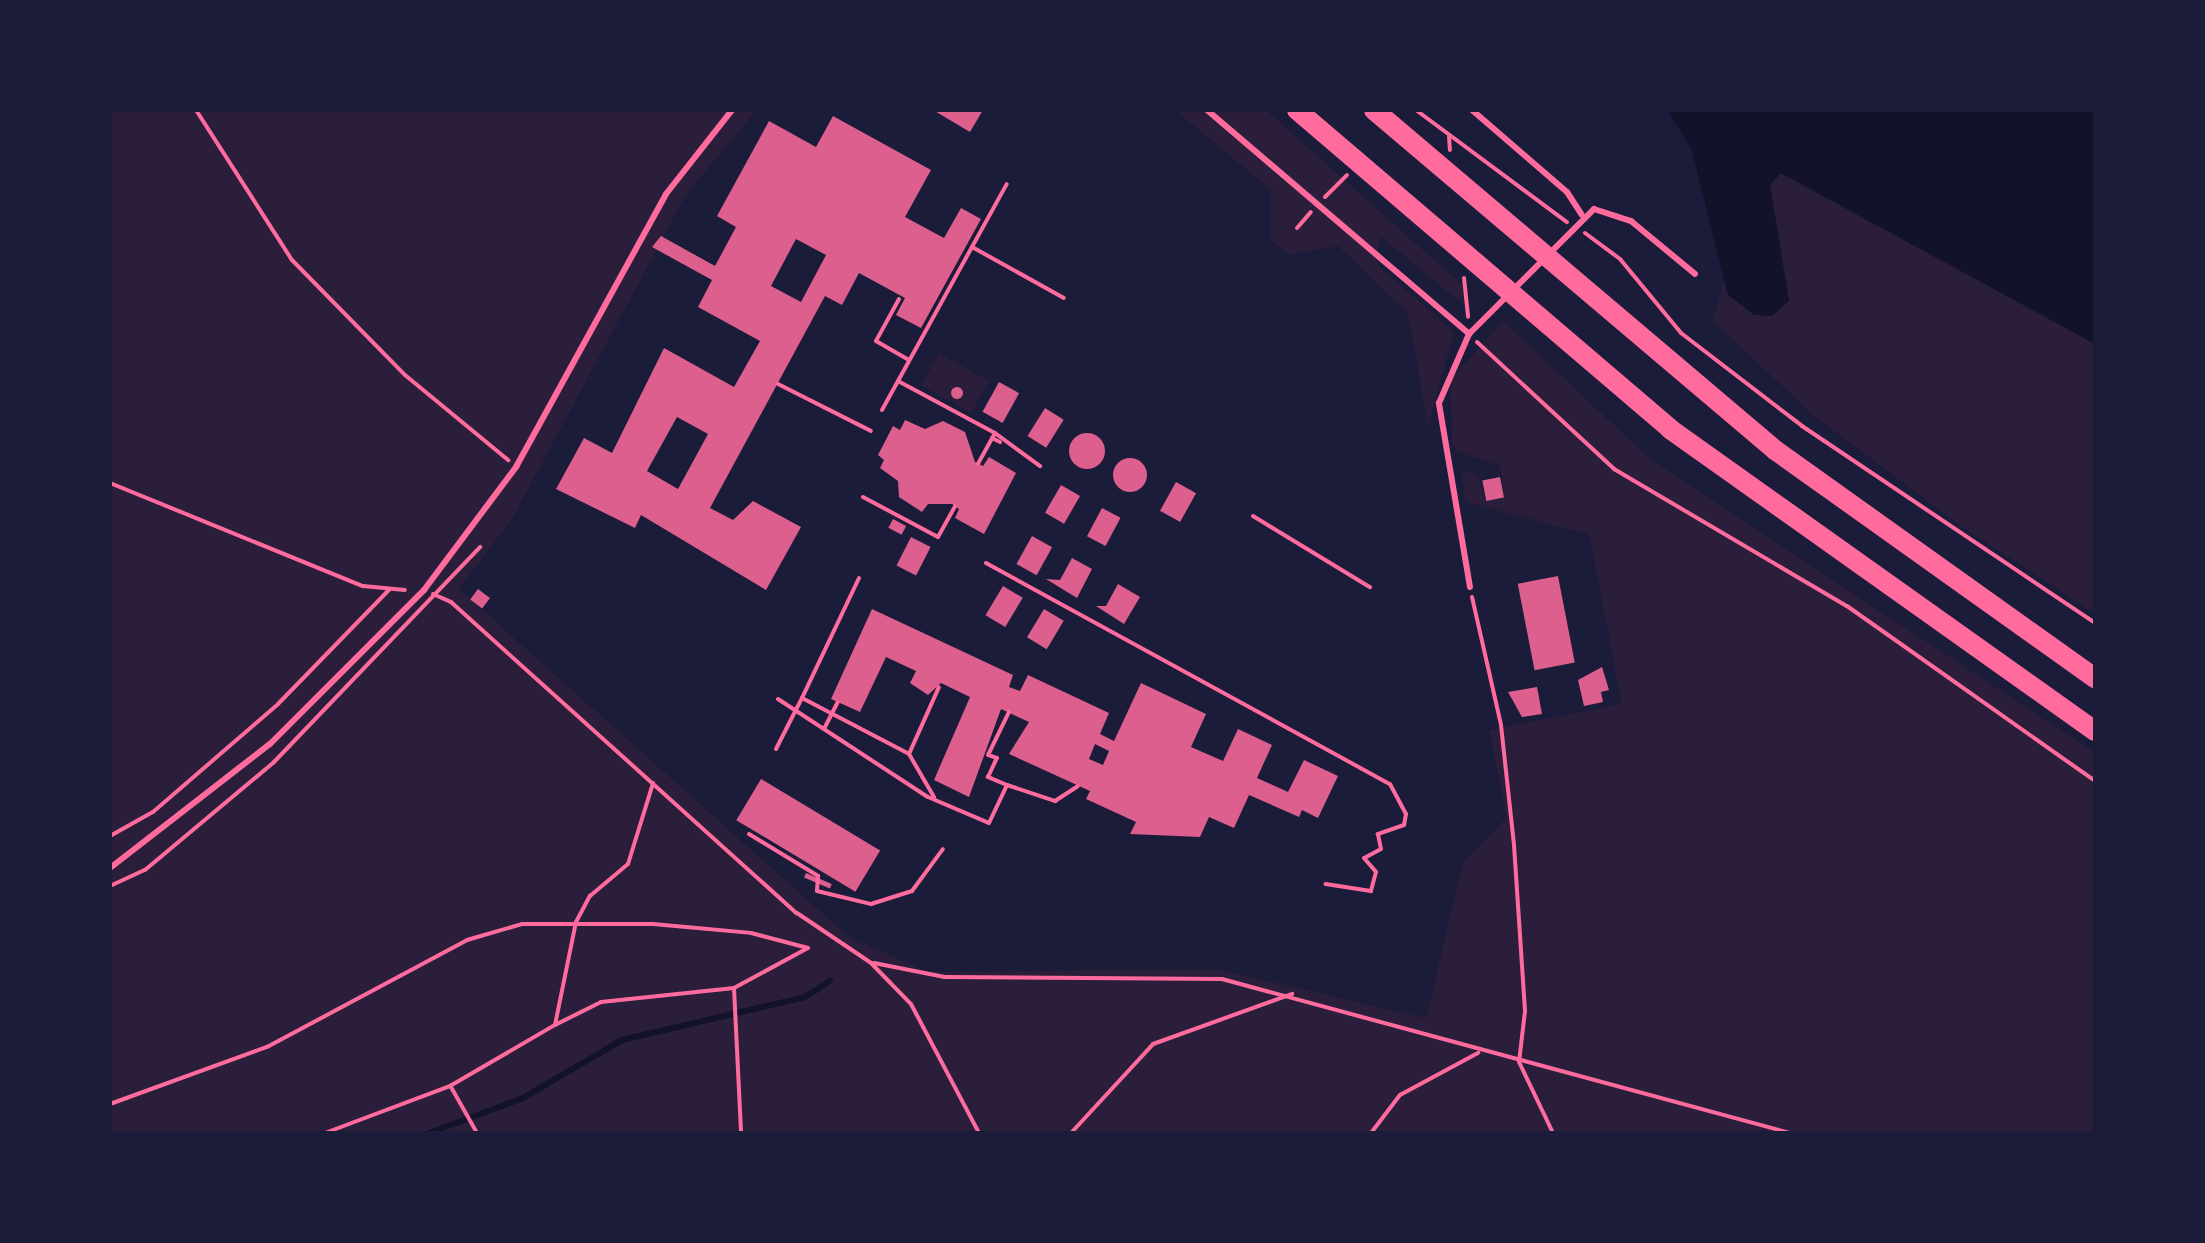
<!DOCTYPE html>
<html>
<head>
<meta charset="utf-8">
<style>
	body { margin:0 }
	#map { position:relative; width:2205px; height:1243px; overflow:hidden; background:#1b1b3a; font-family:"Public Sans",sans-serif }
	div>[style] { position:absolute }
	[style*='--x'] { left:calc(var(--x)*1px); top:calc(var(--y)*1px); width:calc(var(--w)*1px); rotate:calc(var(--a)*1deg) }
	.green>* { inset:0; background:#2a1e3b; transform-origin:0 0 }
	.water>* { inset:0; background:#12122b }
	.stream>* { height:6px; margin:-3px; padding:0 3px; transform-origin:3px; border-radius:3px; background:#12122b }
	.building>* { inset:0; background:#dd5f8e; transform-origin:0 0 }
	.round { border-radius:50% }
	.path>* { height:4px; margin:-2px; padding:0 2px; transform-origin:2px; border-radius:2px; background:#ff6b9d }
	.service>* { height:6px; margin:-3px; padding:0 3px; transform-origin:3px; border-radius:3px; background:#ff6b9d }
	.trunk>* { height:20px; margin:-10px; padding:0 10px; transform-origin:10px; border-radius:10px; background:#ff6b9d }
	span { translate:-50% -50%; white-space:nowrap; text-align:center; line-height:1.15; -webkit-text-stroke:6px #1b1b3a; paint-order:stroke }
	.frame { position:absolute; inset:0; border:112px solid #1b1b3a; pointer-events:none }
</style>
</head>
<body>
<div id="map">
	<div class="green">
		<div style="clip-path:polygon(110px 110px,757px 110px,687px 193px,512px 519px,459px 589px,849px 937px,929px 972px,1217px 969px,1426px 1018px,1463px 863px,1507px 817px,1489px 730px,1622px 704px,1589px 534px,1465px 502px,1462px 471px,1477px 475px,1486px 501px,1504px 498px,1502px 476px,1499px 465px,1457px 452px,1452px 442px,1450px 380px,1503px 321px,1651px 460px,2095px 753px,2095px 1133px,110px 1133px)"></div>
		<div style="clip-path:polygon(1175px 110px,1266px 110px,1462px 285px,1464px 305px,1380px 236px,1377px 265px,1454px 332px,1428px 426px,1408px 313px,1338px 246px,1289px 255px,1271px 240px,1271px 190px)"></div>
		<div style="clip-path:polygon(1780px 173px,2095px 344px,2095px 613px,1961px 526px,1813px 415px,1713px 321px,1724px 282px,1728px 295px,1789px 301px,1770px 184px)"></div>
		<div style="left:939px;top:353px;width:57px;height:37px;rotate:29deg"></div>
	</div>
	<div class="water">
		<div style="clip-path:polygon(1667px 110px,2095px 110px,2095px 344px,1781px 173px,1770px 185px,1789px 301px,1772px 316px,1754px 315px,1728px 295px,1692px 150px)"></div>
	</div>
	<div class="stream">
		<div style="--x:429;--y:1133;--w:100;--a:-20.4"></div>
		<div style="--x:523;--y:1098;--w:115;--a:-30.4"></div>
		<div style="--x:622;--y:1040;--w:188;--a:-13.2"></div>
		<div style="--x:805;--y:997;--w:30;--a:-33"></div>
	</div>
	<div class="building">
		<div style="clip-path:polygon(933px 110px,983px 110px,970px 132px)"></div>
		<div style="clip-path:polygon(evenodd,833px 116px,931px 170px,905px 217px,944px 238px,961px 208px,981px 219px,921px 328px,896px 315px,905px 298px,859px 273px,842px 305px,825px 296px,710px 508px,733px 520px,753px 501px,801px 527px,766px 590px,641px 515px,635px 528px,556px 489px,584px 438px,612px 453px,664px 348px,734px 387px,760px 341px,698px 307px,712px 280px,652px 247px,661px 236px,715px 266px,736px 227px,717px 216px,769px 121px,816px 147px,833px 116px,796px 239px,826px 255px,801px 302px,771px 286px,796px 239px,833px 116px,677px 417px,708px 434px,678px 489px,647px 471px,677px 417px)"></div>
		<div style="left:999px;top:382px;width:23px;height:34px;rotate:29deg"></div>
		<div class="round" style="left:951px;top:387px;width:12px;height:12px"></div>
		<div style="left:1045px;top:408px;width:22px;height:33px;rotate:32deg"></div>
		<div style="clip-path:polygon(905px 420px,925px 429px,943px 421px,965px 432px,975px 462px,983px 466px,989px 457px,1016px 473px,984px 534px,955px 518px,959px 509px,952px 504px,928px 504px,922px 512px,899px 497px,898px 481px,880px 468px,884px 460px,878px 455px,893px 426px,900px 430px)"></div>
		<div class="round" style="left:1069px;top:433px;width:36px;height:36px"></div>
		<div class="round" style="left:1113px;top:458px;width:34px;height:34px"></div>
		<div style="left:1500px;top:477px;width:21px;height:18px;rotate:79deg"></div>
		<div style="left:1176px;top:482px;width:23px;height:33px;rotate:29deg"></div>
		<div style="left:1061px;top:485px;width:22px;height:32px;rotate:30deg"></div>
		<div style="left:1102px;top:508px;width:21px;height:32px;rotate:28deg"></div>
		<div style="left:893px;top:519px;width:15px;height:10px;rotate:28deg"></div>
		<div style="left:1032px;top:536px;width:23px;height:32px;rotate:29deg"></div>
		<div style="left:911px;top:537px;width:22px;height:32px;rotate:27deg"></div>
		<div style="clip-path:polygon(1072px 558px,1092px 569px,1077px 598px,1046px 579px,1060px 580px)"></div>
		<div style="left:1558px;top:576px;width:88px;height:41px;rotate:79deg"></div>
		<div style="clip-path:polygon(1118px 584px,1140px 597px,1124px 624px,1096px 606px,1106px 606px)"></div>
		<div style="left:1003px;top:586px;width:23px;height:34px;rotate:31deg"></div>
		<div style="left:478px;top:589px;width:15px;height:13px;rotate:37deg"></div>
		<div style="clip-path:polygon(evenodd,872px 609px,1013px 675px,1009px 687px,1020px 691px,1028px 675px,1109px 713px,1100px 734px,1114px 741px,1141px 683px,1206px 714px,1191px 747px,1223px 761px,1238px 729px,1272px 745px,1257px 778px,1288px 792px,1304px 760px,1338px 776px,1318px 818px,1302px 810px,1299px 817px,1249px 795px,1234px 828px,1209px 817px,1200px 837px,1130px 834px,1136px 822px,1086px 799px,1090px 791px,1009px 754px,1029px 722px,1001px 709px,969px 797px,934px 780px,970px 697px,941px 683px,928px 695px,910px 683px,916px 671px,886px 657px,860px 712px,831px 699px,872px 609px,1095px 744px,1109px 751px,1103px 765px,1089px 759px,1095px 744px)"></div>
		<div style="left:1044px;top:609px;width:23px;height:33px;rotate:31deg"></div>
		<div style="clip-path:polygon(1602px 667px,1609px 690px,1601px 692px,1603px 702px,1584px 706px,1578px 680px)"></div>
		<div style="clip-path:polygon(1537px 687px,1542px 714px,1522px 717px,1508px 692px)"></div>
		<div style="left:761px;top:779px;width:139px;height:48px;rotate:31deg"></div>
		<div style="left:806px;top:873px;width:28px;height:5px;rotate:23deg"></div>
	</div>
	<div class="path">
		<div style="--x:196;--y:110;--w:178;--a:57.4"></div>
		<div style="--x:292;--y:260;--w:161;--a:45.5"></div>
		<div style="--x:405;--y:375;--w:134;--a:39.5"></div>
		<div style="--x:1416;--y:110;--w:188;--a:36.6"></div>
		<div style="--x:1449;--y:137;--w:13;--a:86"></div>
		<div style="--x:1325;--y:197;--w:31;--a:-45"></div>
		<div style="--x:1297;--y:228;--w:21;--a:-49"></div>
		<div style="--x:1585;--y:233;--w:44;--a:36.6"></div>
		<div style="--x:1620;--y:259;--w:96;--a:50.5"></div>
		<div style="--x:1681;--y:333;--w:153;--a:37.5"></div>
		<div style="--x:1802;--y:426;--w:353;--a:33.9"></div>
		<div style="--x:972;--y:247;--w:105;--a:29"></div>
		<div style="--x:1464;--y:278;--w:39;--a:84"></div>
		<div style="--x:899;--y:299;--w:48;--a:118.7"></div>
		<div style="--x:876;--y:341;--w:38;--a:30"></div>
		<div style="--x:1477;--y:342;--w:187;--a:42.8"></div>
		<div style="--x:1614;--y:469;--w:270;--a:30.5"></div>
		<div style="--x:1847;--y:606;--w:304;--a:35.2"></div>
		<div style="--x:898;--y:381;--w:110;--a:28.2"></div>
		<div style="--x:995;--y:433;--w:35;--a:119"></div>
		<div style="--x:778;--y:384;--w:104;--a:26.8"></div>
		<div style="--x:882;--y:410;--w:258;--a:-61.1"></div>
		<div style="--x:995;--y:433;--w:56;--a:36.3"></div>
		<div style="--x:992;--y:438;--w:9;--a:27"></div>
		<div style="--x:110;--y:483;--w:273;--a:22.2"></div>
		<div style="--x:363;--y:586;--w:42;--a:5.4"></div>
		<div style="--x:863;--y:497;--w:85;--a:28.1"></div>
		<div style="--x:938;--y:537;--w:35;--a:-61"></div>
		<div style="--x:1253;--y:516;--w:137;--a:31.3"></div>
		<div style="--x:986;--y:563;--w:460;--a:28.7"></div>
		<div style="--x:1390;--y:784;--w:34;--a:62"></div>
		<div style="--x:1406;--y:814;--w:11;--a:100"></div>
		<div style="--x:1404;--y:825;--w:28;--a:161"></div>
		<div style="--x:1378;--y:834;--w:15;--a:79"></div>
		<div style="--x:1381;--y:849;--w:19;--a:152"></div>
		<div style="--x:1364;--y:858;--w:18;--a:49"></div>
		<div style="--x:1376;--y:872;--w:20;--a:105"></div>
		<div style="--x:1371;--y:891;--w:46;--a:-171.2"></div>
		<div style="--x:859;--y:578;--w:133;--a:115.4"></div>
		<div style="--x:802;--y:698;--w:121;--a:27.6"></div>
		<div style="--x:909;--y:754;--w:50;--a:59.8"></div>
		<div style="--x:433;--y:594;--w:20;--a:24"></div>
		<div style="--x:451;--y:602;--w:465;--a:42"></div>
		<div style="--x:797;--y:913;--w:89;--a:34"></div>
		<div style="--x:871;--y:963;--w:57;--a:45.7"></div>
		<div style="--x:911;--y:1004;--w:146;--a:62.2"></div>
		<div style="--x:1472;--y:597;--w:131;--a:77.2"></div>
		<div style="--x:1501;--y:725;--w:121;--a:83.8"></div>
		<div style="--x:1514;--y:845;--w:166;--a:86.2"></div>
		<div style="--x:1525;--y:1011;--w:51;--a:96.7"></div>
		<div style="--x:1519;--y:1062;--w:79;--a:64.4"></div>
		<div style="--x:778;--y:699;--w:179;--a:33.2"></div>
		<div style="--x:928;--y:797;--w:66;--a:23.1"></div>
		<div style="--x:989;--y:823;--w:42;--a:-64.7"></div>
		<div style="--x:1007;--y:785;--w:21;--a:-157"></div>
		<div style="--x:988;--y:777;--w:21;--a:-65"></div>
		<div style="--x:997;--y:758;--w:9;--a:-162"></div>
		<div style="--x:988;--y:755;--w:48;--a:-64"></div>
		<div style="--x:824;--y:729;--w:30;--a:-63"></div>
		<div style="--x:776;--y:749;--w:57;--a:-63"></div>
		<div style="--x:909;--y:754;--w:73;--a:-65.9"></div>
		<div style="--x:1007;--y:785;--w:51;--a:18.4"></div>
		<div style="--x:1055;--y:801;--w:27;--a:-33"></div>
		<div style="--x:749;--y:834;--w:81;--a:31.3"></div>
		<div style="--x:818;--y:876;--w:15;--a:94"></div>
		<div style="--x:817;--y:891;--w:56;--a:13.5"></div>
		<div style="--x:871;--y:904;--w:43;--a:-17.6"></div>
		<div style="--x:912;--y:891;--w:52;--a:-53.6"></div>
		<div style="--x:110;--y:836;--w:49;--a:-29.2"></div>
		<div style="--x:153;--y:812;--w:165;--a:-40.8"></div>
		<div style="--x:278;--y:704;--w:159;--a:-45.8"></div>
		<div style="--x:110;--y:886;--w:38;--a:-25"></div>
		<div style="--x:145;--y:870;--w:168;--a:-39.9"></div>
		<div style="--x:274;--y:762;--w:298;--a:-46.2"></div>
		<div style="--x:874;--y:963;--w:72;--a:11.2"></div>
		<div style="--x:945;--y:977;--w:277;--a:0.4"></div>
		<div style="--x:1222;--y:979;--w:589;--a:15.17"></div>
		<div style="--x:734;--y:988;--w:143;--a:87.2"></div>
		<div style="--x:555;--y:1025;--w:51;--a:-26.6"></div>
		<div style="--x:601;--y:1002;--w:134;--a:-6"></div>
		<div style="--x:734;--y:988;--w:84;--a:-28.4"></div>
		<div style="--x:451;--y:1087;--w:53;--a:60.5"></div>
		<div style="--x:110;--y:1104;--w:167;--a:-20"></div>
		<div style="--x:267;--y:1047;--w:227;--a:-28.1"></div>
		<div style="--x:467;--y:940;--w:57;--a:-16.2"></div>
		<div style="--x:522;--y:924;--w:131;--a:0"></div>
		<div style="--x:653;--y:924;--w:98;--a:5.2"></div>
		<div style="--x:751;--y:933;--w:59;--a:14.7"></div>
		<div style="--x:325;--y:1133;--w:134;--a:-20.6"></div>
		<div style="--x:450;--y:1086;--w:121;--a:-30.2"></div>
		<div style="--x:555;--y:1025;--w:105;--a:-78.5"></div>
		<div style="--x:576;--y:922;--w:30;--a:-62"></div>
		<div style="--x:590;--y:896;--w:50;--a:-40.1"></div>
		<div style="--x:628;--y:864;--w:85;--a:-72.8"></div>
		<div style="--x:734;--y:1133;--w:41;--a:0"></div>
		<div style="--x:928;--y:1133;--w:2;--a:0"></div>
		<div style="--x:1071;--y:1133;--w:121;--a:-47.3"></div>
		<div style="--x:1153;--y:1044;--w:148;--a:-19.8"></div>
		<div style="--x:1371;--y:1133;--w:48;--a:-52.7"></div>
		<div style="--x:1400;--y:1095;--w:89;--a:-28.3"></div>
	</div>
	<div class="service">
		<div style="--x:1207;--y:110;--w:345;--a:40.5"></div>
		<div style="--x:1472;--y:110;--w:125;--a:40.8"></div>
		<div style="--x:1567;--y:192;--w:27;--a:57"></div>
		<div style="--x:1470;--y:587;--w:187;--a:-99.6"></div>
		<div style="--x:1439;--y:403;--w:75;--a:-66.5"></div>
		<div style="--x:1469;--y:334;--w:177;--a:-45"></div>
		<div style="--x:1594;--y:209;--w:39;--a:18"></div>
		<div style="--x:1631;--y:221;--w:83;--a:39.6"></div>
		<div style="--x:110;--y:868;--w:202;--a:-37.8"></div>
		<div style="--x:270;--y:744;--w:218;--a:-45"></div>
		<div style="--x:424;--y:590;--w:154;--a:-53.2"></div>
		<div style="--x:516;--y:467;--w:311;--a:-61.2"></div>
		<div style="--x:666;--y:194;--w:107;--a:-51.8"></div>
	</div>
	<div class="trunk">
		<div style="--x:1297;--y:110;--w:491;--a:40.5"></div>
		<div style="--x:1670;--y:429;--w:521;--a:35.4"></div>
		<div style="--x:1374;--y:110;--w:526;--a:40.29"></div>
		<div style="--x:1775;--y:450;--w:393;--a:35.5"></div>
	</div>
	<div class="frame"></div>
</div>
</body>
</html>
